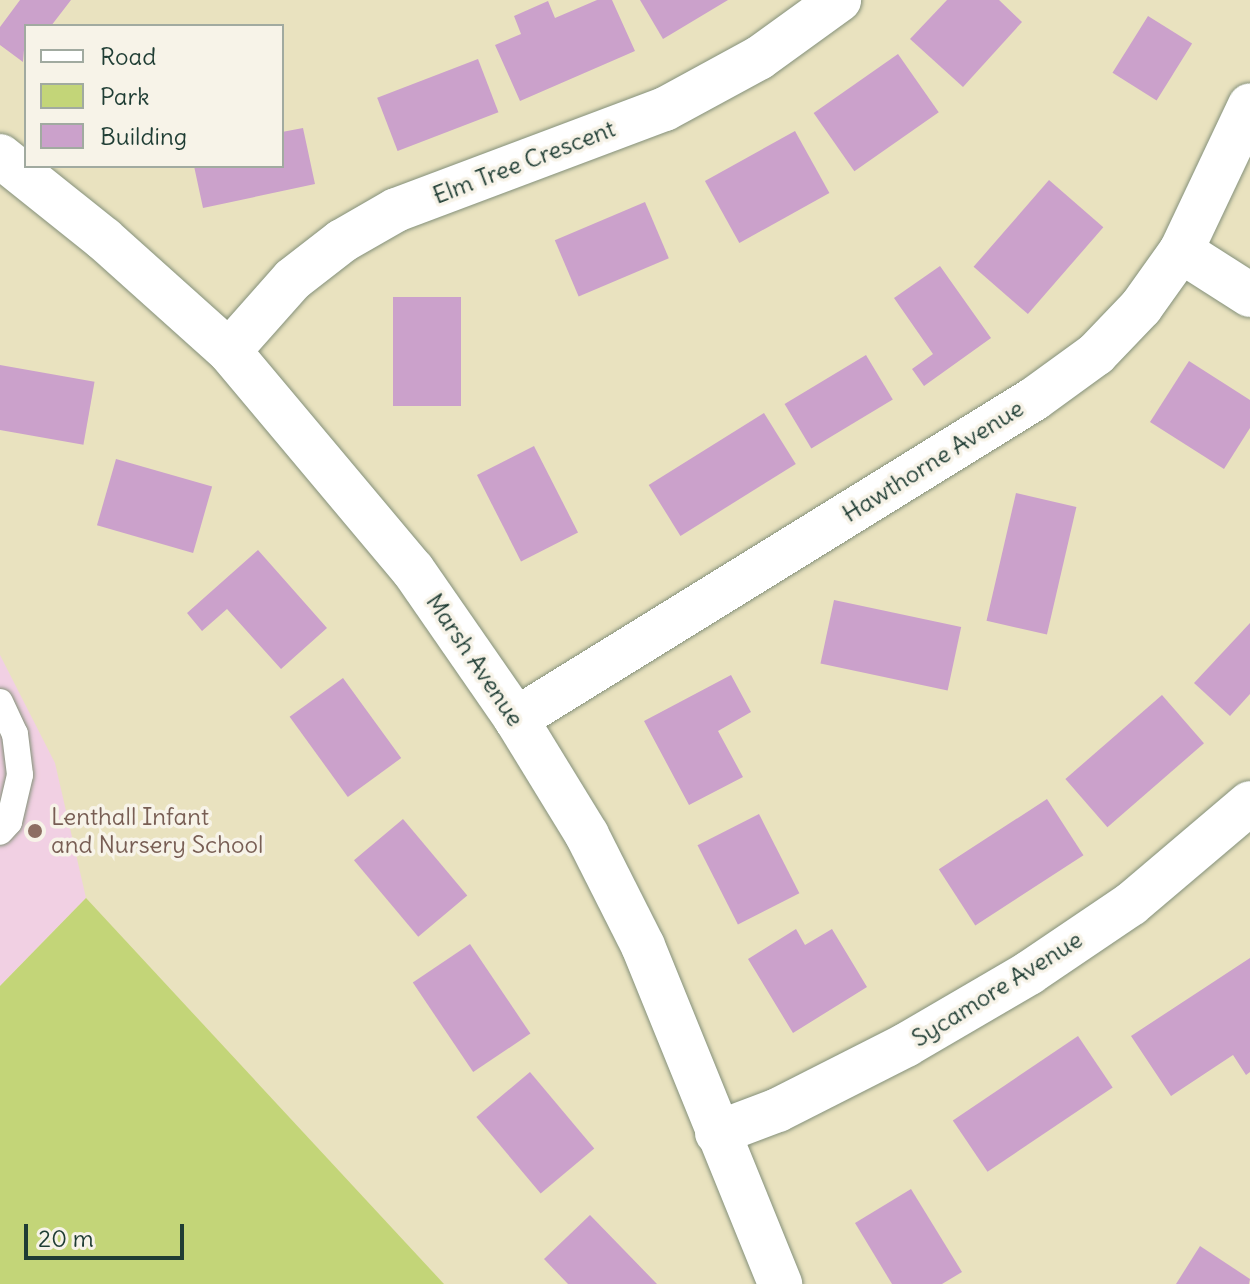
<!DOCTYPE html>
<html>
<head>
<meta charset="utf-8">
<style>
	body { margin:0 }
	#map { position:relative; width:1250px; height:1284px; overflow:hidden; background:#e9e2bf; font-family:Delius,sans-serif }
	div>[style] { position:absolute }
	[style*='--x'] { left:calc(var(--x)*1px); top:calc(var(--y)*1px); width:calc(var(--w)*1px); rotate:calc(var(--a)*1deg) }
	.built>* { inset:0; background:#f1d0e3 }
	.green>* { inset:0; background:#c3d578 }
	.building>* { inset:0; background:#cba1cb; transform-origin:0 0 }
	.roads { filter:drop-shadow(0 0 2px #84907a) drop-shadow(0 0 2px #84907a) }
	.lane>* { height:26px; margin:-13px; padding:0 13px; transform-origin:13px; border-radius:13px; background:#fff }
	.street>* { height:44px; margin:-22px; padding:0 22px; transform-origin:22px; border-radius:22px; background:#fff }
	.dots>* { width:22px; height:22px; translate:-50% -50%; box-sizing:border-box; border:4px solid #f7f3e8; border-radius:50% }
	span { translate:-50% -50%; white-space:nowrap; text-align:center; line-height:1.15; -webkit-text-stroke:7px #f7f3e8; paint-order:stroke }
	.street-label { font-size:24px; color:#1f3d34 }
	.education-label { font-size:24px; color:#785e54 }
	.left { translate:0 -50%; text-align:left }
	.legend { position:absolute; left:24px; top:24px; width:260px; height:144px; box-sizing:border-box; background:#f7f3e8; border:2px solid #a1aaa0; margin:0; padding:10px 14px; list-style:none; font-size:24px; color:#1f3d34 }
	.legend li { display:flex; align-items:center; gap:16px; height:40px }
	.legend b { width:40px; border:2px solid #a1aaa0 }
	.scale { position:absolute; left:24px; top:1224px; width:160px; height:36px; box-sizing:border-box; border:4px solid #1f3d34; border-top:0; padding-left:10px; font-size:24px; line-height:28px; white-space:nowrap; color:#1f3d34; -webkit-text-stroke:6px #f7f3e8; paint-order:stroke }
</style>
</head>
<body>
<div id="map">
	<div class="built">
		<div style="clip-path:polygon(0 655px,55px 763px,86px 898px,0 986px)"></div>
	</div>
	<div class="green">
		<div style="clip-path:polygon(86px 898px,444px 1284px,0 1284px,0 986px)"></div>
	</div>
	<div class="building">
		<div style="clip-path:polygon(20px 0,71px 0,51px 26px,26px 26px,23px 62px,0 45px,0 27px)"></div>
		<div style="clip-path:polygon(597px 0,612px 0,635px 51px,520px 101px,495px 45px,521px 34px,514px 16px,548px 1px,555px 18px)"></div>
		<div style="clip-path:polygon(640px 0,728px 0,663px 39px)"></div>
		<div style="clip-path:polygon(947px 0,999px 0,1022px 22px,963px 87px,910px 39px)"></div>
		<div style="left:1148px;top:16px;width:52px;height:67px;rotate:32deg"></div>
		<div style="left:898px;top:54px;width:71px;height:103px;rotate:55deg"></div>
		<div style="left:478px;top:59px;width:57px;height:108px;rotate:69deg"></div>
		<div style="clip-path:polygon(303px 128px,315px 184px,203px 208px,194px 166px,282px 166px,282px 132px)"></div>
		<div style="left:795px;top:131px;width:71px;height:103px;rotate:61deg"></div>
		<div style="left:1049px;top:180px;width:72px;height:115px;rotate:41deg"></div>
		<div style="left:645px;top:202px;width:61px;height:98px;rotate:67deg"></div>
		<div style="clip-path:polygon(940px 266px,991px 338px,924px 386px,912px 369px,933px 354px,894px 298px)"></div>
		<div style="left:393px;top:297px;width:68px;height:109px"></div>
		<div style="left:866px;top:355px;width:52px;height:95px;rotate:59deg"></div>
		<div style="clip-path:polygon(1189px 361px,1250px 400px,1250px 428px,1224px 469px,1150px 422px)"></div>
		<div style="left:0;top:365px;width:96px;height:64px;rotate:10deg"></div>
		<div style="left:764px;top:413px;width:60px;height:136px;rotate:58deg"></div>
		<div style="left:534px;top:446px;width:97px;height:64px;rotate:63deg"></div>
		<div style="left:116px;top:459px;width:100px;height:69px;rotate:16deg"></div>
		<div style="left:1016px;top:493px;width:62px;height:131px;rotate:13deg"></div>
		<div style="clip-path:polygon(258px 550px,327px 628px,281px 669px,227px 609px,202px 631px,187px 613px)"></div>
		<div style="left:834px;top:600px;width:130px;height:65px;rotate:12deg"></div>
		<div style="clip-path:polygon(1250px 623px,1250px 694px,1230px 716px,1194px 683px)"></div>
		<div style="clip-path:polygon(731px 675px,751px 712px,718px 731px,743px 777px,689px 805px,644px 721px)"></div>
		<div style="left:343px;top:678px;width:99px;height:66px;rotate:54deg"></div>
		<div style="left:1162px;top:695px;width:64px;height:128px;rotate:49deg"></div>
		<div style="left:1047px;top:799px;width:67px;height:129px;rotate:57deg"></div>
		<div style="left:759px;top:814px;width:89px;height:69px;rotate:63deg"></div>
		<div style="left:403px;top:819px;width:100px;height:64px;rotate:50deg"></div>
		<div style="clip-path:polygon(796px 929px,805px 945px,832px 929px,867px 987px,793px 1033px,748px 959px)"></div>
		<div style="left:470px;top:944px;width:108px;height:69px;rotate:56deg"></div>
		<div style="clip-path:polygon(1250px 958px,1250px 1072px,1246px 1075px,1233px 1055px,1171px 1096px,1131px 1036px)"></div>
		<div style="left:1078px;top:1036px;width:62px;height:151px;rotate:56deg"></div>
		<div style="left:530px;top:1072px;width:100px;height:70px;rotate:50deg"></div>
		<div style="clip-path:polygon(911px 1189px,962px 1272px,942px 1284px,892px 1284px,855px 1223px)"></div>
		<div style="clip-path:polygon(590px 1215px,657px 1284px,568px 1284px,544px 1259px)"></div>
		<div style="clip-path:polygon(1200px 1246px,1250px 1279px,1249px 1284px,1176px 1284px)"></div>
	</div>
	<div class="roads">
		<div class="lane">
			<div style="--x:0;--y:702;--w:35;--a:65"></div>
			<div style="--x:15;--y:734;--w:41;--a:83"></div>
			<div style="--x:20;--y:775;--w:48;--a:103.2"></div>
			<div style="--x:9;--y:822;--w:13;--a:132"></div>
		</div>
		<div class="street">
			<div style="--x:0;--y:156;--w:133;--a:38.6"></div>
			<div style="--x:104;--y:239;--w:168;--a:41.9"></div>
			<div style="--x:229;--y:351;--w:286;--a:50"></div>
			<div style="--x:413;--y:570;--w:181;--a:55.3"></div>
			<div style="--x:516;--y:719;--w:136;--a:58.5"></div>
			<div style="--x:587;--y:835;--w:124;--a:63.2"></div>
			<div style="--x:643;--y:946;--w:365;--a:67.9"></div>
			<div style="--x:1181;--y:251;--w:82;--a:32.5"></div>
			<div style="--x:229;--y:351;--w:96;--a:-48.4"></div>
			<div style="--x:293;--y:279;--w:62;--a:-37.8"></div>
			<div style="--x:342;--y:241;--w:62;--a:-29.9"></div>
			<div style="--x:396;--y:210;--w:287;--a:-20.6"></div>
			<div style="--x:665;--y:109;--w:107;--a:-28.5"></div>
			<div style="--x:759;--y:58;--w:99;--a:-35.9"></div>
			<div style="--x:516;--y:719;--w:609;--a:-31.71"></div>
			<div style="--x:1034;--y:399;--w:77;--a:-36"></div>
			<div style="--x:1096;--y:354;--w:65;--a:-46.2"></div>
			<div style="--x:1141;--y:307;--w:69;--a:-54.5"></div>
			<div style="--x:1181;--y:251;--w:161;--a:-64.7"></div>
			<div style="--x:717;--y:1133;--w:65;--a:-20.7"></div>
			<div style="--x:778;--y:1110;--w:144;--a:-26.9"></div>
			<div style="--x:906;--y:1045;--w:143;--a:-30.3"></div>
			<div style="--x:1029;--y:973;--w:123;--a:-34.1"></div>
			<div style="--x:1131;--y:904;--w:156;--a:-40.3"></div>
		</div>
	</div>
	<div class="dots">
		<div style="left:35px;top:831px;background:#8d6e63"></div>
	</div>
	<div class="street-label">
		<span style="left:524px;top:162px;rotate:-21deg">Elm Tree Crescent</span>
		<span style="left:933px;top:461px;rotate:-32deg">Hawthorne Avenue</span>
		<span style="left:475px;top:660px;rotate:56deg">Marsh Avenue</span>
		<span style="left:997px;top:989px;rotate:-32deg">Sycamore Avenue</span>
	</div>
	<div class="education-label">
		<span class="left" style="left:51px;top:831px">Lenthall Infant<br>and Nursery School</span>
	</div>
	<ul class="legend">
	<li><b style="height:10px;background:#fff"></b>Road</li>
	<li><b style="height:22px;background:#c3d578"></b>Park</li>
	<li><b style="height:22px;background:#cba1cb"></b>Building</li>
	</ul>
	<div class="scale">20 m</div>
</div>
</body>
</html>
